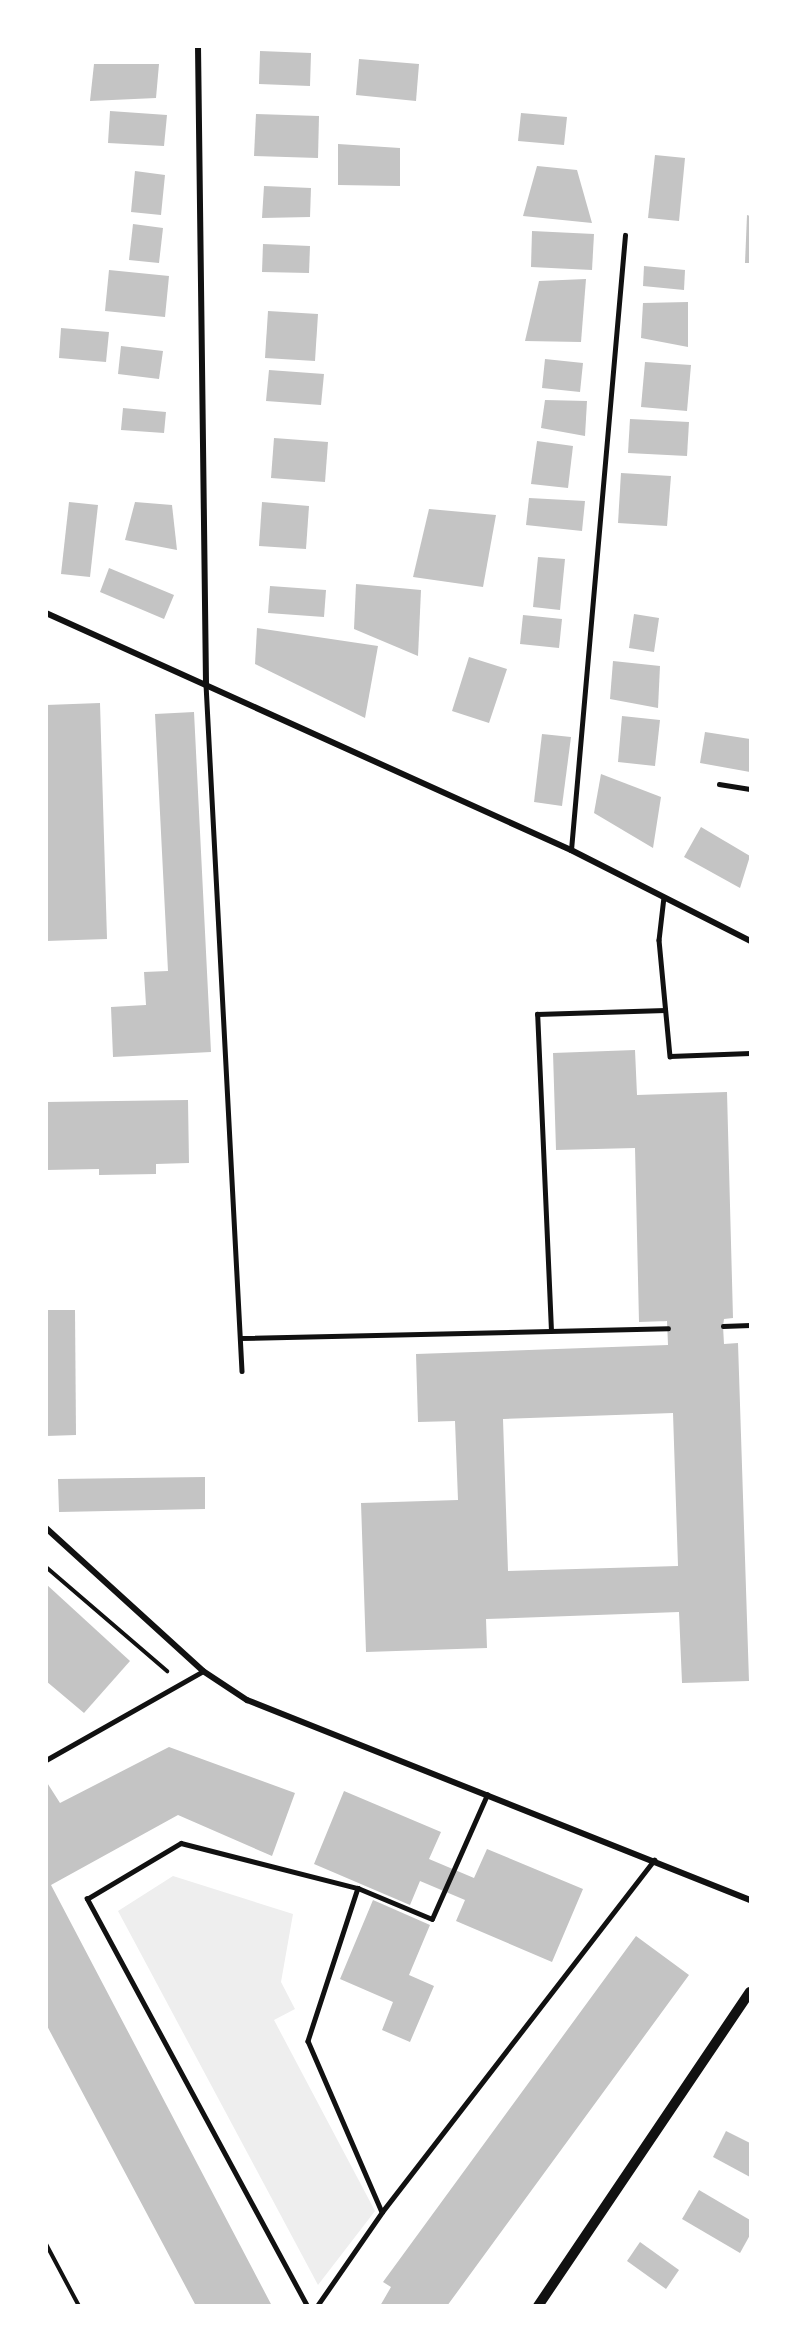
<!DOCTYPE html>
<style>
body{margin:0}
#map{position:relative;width:797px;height:2352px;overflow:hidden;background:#fff;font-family:"Roboto Condensed",sans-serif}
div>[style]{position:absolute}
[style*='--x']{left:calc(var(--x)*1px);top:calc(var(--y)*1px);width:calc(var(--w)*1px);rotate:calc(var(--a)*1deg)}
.green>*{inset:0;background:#eee}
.building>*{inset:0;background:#c4c4c4}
.path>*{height:4px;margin:-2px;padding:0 2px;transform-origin:2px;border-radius:2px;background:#111}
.service>*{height:4.5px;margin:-2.25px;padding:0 2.25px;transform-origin:2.25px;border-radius:2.25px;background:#111}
.minor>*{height:6px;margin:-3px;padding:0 3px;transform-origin:3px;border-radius:3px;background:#111}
.tertiary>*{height:10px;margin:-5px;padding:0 5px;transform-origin:5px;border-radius:5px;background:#111}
span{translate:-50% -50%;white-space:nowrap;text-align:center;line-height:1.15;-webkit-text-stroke:6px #fff;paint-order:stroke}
.frame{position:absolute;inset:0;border:48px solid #fff;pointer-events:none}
</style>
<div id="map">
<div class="green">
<div style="clip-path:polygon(173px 1876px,293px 1914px,281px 1982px,295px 2009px,274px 2020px,375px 2211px,318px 2285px,118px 1911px)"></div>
</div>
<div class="building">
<div style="clip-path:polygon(260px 51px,311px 53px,310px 86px,259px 84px)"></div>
<div style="clip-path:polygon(359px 59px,419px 64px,416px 101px,356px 95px)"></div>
<div style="clip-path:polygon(94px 64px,159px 64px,156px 98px,90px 101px)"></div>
<div style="clip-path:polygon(110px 111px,167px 115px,164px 146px,108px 143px)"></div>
<div style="clip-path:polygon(521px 113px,567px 117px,564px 145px,518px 141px)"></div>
<div style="clip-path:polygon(256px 114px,319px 116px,318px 158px,254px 156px)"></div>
<div style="clip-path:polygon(338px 144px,400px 148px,400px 186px,338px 185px)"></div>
<div style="clip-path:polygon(655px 155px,685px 158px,679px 221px,648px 218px)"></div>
<div style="clip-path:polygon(537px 166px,577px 170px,592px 223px,523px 216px)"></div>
<div style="clip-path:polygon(135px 171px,165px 175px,161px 215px,131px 212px)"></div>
<div style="clip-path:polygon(264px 186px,311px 188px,310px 217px,262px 218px)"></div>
<div style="clip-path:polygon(747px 215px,750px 216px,750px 263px,745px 263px)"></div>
<div style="clip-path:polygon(133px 224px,163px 228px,159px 263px,129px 260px)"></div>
<div style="clip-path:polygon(532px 231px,594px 234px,592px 270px,531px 267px)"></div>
<div style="clip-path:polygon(263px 244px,310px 246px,309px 273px,262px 272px)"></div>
<div style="clip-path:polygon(644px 266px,685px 270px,684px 290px,643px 286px)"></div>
<div style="clip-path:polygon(109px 270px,169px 276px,165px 317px,105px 311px)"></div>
<div style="clip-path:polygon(586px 279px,581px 342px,525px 341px,539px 281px)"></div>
<div style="clip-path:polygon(688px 302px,688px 347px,641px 338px,643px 303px)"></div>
<div style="clip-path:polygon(268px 311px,318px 314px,315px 361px,265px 358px)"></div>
<div style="clip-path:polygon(61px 328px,109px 332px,106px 362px,59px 358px)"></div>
<div style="clip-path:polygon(121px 346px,163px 351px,159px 379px,118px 374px)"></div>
<div style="clip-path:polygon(545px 359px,583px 363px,580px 392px,542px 388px)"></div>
<div style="clip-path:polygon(645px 362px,691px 365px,687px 411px,641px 407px)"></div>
<div style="clip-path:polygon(269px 370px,324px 374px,321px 405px,266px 401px)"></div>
<div style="clip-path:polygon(545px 400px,587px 401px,585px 436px,541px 428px)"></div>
<div style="clip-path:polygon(123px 408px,166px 412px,164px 433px,121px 430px)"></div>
<div style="clip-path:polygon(630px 419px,689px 422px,687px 456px,628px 453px)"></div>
<div style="clip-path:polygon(274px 438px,328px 442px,325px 482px,271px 478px)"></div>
<div style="clip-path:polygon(537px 441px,573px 446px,568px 488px,531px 484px)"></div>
<div style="clip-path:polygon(621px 473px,671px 476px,667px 526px,618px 523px)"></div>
<div style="clip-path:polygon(529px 498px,585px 501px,582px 531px,526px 525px)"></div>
<div style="clip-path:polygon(69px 502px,98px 505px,90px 577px,61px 574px)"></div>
<div style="clip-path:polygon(135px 502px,172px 505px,177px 550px,125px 540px)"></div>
<div style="clip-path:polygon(262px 502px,309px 506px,306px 549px,259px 546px)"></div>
<div style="clip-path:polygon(429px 509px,496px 515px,483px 587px,413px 577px)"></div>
<div style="clip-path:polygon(538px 557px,565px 559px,560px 610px,533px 607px)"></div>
<div style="clip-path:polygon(109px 568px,174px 595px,164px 619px,100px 592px)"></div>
<div style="clip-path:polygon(356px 584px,421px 590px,418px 656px,354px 629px)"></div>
<div style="clip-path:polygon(270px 586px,326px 590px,324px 617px,268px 613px)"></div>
<div style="clip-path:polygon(634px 614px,659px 618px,654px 652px,629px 648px)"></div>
<div style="clip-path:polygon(523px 615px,562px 619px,559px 648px,520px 644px)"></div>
<div style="clip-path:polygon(257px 628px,378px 646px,365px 718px,255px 664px)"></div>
<div style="clip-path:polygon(469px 657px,507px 669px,489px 723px,452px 711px)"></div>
<div style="clip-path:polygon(613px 661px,660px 666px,658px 708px,610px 699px)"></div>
<div style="clip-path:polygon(100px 703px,107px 939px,46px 941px,46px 705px)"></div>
<div style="clip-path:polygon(194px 712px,211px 1052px,113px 1057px,111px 1007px,146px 1005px,144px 972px,168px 971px,155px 714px)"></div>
<div style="clip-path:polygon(622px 716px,660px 720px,655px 766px,618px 762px)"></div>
<div style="clip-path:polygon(705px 732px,750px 739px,750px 772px,700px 763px)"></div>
<div style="clip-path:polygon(542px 734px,571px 737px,562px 806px,534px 802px)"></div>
<div style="clip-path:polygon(601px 774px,661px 797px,653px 848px,594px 813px)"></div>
<div style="clip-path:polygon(701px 827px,750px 856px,740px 888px,684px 857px)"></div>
<div style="clip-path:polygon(evenodd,635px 1050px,637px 1095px,727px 1092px,733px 1318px,724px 1319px,723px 1326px,724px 1344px,738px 1343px,749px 1681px,682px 1683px,679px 1612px,486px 1619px,487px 1648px,366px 1652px,361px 1503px,458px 1500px,455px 1421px,418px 1422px,416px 1354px,668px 1345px,667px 1321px,639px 1322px,635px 1148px,556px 1150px,553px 1053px,635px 1050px,673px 1413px,678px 1566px,508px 1571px,503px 1419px,673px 1413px)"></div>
<div style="clip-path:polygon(188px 1100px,189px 1163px,156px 1164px,156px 1174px,99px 1175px,99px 1169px,46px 1170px,46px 1102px)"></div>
<div style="clip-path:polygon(46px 1310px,75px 1310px,76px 1435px,46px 1436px)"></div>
<div style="clip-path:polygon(205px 1477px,205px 1509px,59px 1512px,58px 1479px)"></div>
<div style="clip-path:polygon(46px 1584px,130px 1661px,84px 1713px,46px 1681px)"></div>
<div style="clip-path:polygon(169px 1747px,295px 1793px,272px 1856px,178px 1815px,51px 1885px,272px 2306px,196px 2306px,46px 2024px,46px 1781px,60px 1803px)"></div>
<div style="clip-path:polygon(344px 1791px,441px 1832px,429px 1859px,474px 1878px,487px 1849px,583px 1889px,552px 1962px,456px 1921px,465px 1900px,420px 1881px,410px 1905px,314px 1864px)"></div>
<div style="clip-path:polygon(373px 1900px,430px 1925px,409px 1975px,434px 1986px,410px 2042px,382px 2030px,393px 2002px,340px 1979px)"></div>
<div style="clip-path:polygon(636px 1936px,689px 1975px,447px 2306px,380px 2306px,391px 2287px,383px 2282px)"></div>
<div style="clip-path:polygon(726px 2131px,750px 2143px,750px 2177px,713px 2157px)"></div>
<div style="clip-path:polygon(699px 2190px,750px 2220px,750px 2235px,740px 2253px,682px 2219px)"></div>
<div style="clip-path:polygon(640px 2242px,679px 2270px,666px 2289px,627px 2261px)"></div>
</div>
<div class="path">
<div style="--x:46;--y:1567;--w:160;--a:40.7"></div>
<div style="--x:46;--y:2244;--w:70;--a:62"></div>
</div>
<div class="service">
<div style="--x:206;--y:684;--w:688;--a:87"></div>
<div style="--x:719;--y:784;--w:31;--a:9"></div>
<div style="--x:571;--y:850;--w:617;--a:-84.98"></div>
<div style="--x:664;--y:897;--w:43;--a:96.6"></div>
<div style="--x:659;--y:940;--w:117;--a:84.6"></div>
<div style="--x:670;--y:1056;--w:80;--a:-2.1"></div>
<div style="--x:723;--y:1326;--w:27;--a:-2"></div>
<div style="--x:551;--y:1331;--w:317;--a:-92.5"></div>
<div style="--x:537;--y:1014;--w:128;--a:-1.8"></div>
<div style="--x:240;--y:1338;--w:428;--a:-1.3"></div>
<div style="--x:46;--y:1760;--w:180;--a:-29.5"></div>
<div style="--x:358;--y:1888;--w:80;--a:22.7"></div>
<div style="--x:432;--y:1919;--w:136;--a:-66.1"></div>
<div style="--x:307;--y:2306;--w:463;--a:-118.4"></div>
<div style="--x:87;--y:1899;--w:109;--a:-30.8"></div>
<div style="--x:181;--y:1843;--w:183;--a:14.3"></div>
<div style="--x:358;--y:1888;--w:161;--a:108.1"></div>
<div style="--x:308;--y:2041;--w:186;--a:66.6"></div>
<div style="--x:317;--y:2306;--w:114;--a:-55.3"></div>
<div style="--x:382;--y:2212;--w:445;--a:-52.3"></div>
</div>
<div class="minor">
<div style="--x:198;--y:46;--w:638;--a:89.28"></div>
<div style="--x:46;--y:613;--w:576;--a:24.3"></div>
<div style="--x:571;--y:850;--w:201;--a:26.9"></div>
<div style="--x:46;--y:1528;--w:212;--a:42.3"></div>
<div style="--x:203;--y:1671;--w:53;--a:33.4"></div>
<div style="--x:247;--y:1700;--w:541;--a:21.68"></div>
</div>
<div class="tertiary">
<div style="--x:538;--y:2306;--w:379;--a:-56"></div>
</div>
<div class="frame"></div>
</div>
